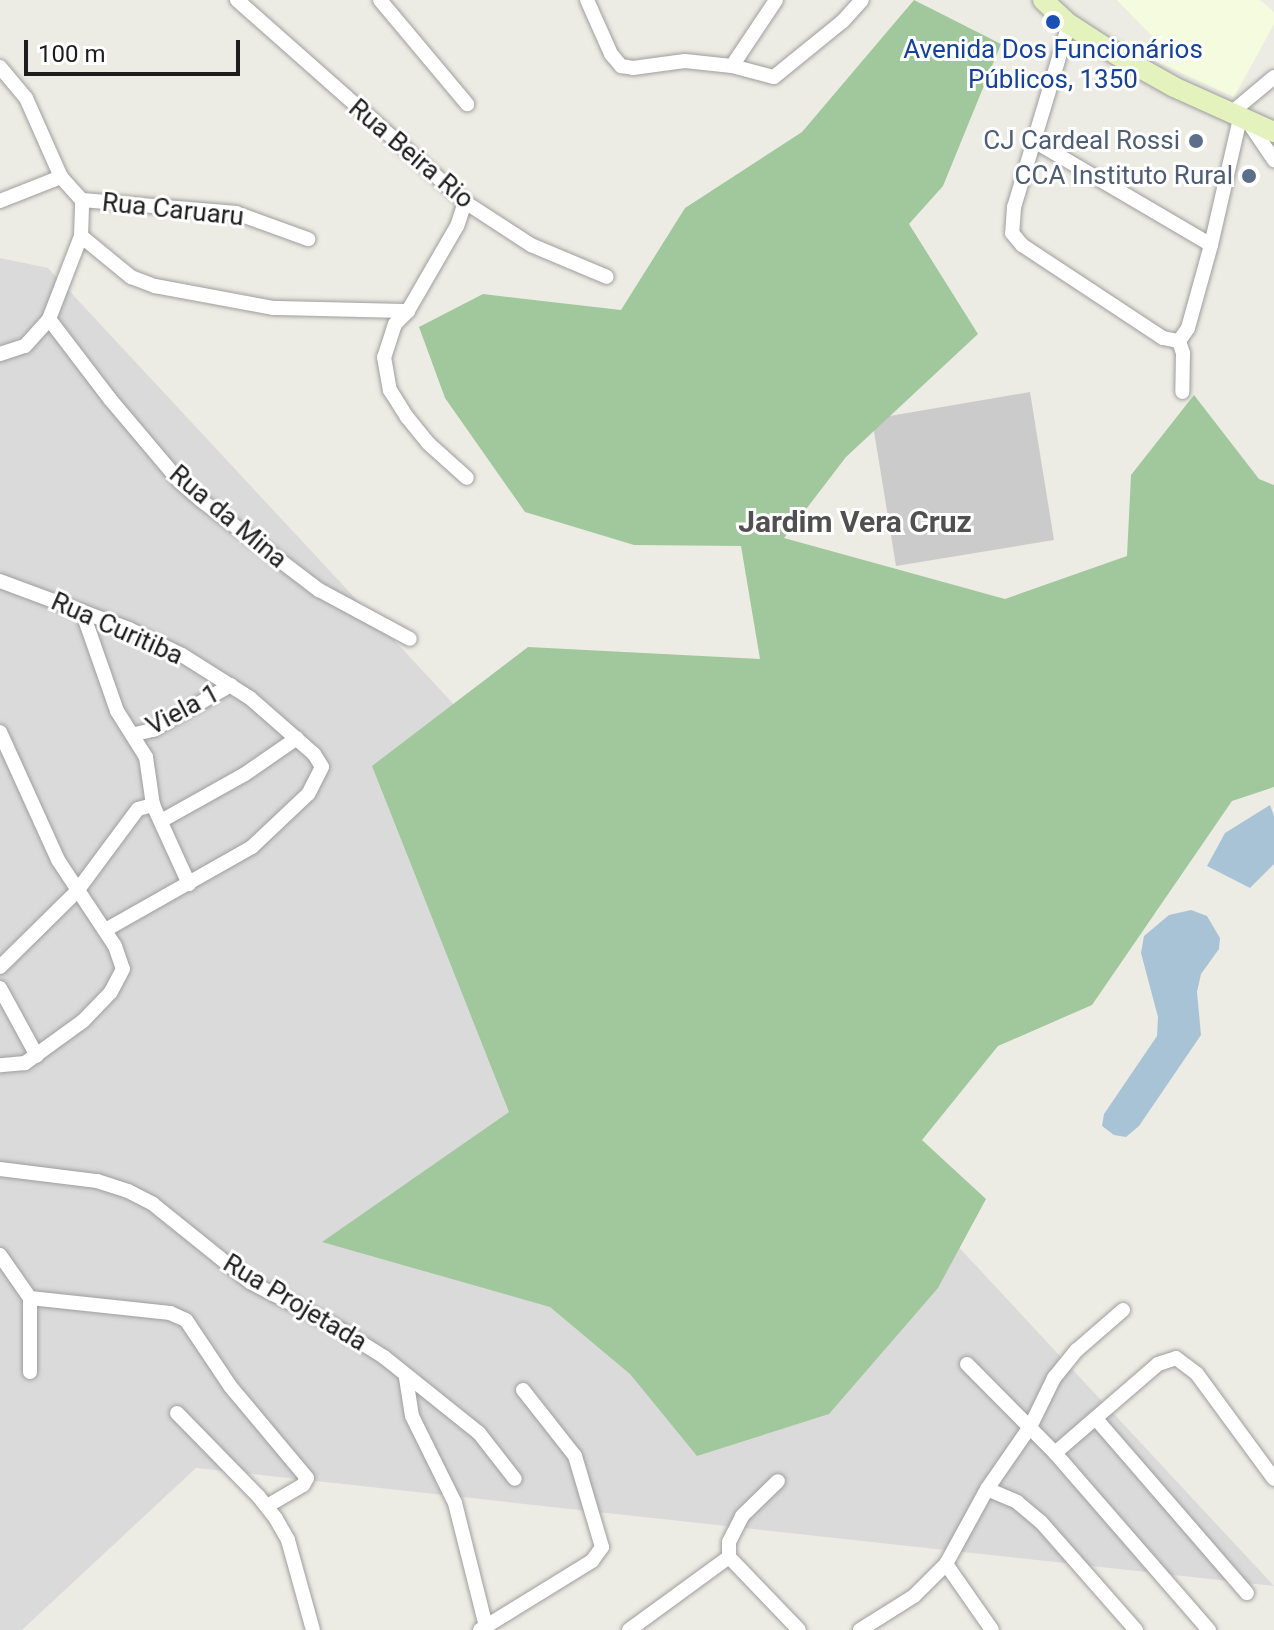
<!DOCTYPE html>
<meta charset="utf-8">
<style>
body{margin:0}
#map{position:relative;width:1274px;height:1630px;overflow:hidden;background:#edece4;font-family:Roboto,sans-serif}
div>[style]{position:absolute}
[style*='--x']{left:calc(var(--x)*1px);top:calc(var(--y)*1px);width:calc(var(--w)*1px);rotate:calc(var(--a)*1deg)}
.residential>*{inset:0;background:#dbdada}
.education>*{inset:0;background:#f5fbdf}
.religious>*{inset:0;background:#cbcbcb}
.forest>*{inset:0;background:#a1c89d}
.water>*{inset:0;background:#a9c3d6}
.roads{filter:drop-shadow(0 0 2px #9e9e9e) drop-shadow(0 0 2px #9e9e9e)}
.street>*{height:14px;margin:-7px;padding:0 7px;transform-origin:7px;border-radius:7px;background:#fff}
.secondary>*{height:20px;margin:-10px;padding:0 10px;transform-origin:10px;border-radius:10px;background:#e4f2bd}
.dots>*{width:22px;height:22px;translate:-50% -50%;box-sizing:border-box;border:4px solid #fff;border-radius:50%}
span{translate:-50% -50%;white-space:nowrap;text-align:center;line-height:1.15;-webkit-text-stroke:6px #fff;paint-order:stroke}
.transit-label{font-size:26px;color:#164399}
.service-label{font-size:26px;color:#4e5e75}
.right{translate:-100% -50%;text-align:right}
.street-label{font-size:26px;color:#1d1d1d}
.quarter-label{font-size:30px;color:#505050;font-weight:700}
.scale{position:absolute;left:24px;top:40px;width:216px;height:36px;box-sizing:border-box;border:4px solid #1d1d1d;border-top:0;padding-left:10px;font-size:24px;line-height:28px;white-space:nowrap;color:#1d1d1d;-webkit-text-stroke:6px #fff;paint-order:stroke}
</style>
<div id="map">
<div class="residential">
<div style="clip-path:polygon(0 258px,48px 268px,1274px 1586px,196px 1468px,22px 1630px,0 1630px)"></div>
</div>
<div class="education">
<div style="clip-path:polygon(1117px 0,1260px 0,1274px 12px,1274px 24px,1234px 97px,1155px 61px,1140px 49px,1153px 37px)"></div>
</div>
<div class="religious">
<div style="clip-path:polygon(1030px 392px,1054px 540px,896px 566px,872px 419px)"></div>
</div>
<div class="forest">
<div style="clip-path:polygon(914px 0,1001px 44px,943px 186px,909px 224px,978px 334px,846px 457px,784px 538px,1005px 599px,1127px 556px,1131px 475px,1194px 395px,1259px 479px,1274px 485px,1274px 787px,1232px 801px,1092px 1005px,998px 1046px,922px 1140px,986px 1199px,938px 1288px,829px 1414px,697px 1456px,630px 1374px,550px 1307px,322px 1242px,509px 1112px,372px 766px,528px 647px,760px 659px,741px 546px,634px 545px,525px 512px,445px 398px,419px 327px,483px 294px,621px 310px,685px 208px,802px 132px)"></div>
</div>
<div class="water">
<div style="clip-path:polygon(1270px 805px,1274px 816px,1274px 864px,1250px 888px,1207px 866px,1225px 833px)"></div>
<div style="clip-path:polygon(1191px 910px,1207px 916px,1220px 938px,1219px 949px,1201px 974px,1197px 992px,1201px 1035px,1139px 1126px,1126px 1137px,1114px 1135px,1102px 1126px,1104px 1114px,1157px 1036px,1158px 1017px,1141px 953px,1144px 936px,1169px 915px)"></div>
</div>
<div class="roads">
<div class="street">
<div style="--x:237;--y:0;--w:305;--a:41.5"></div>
<div style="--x:465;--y:202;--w:79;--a:33.1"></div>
<div style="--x:531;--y:245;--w:82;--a:22.8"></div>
<div style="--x:380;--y:0;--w:136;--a:50.1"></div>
<div style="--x:587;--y:0;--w:59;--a:66"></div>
<div style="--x:611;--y:54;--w:16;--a:50"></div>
<div style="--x:621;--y:66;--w:12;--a:9"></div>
<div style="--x:633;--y:68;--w:52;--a:-7.7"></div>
<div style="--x:685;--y:61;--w:47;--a:6.1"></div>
<div style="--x:732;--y:66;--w:43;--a:14.7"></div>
<div style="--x:774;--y:77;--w:89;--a:-39.1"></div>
<div style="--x:843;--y:21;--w:28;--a:-48"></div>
<div style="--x:1069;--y:24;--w:191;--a:106.7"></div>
<div style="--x:1014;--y:207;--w:26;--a:94"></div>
<div style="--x:1012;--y:233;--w:16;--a:50"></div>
<div style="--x:1022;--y:245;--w:169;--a:33.4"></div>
<div style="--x:1163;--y:338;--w:16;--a:11"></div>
<div style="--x:732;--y:66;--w:79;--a:-56.3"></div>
<div style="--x:0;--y:67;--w:40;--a:50"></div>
<div style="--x:26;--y:98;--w:86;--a:66.1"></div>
<div style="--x:61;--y:177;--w:31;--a:48"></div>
<div style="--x:1231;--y:113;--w:56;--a:-39.9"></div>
<div style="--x:1249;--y:123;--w:45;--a:56"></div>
<div style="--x:1034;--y:141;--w:205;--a:30.4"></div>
<div style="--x:82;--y:200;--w:155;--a:4.8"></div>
<div style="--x:236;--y:213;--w:77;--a:19.9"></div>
<div style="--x:0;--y:201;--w:66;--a:-21.5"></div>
<div style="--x:465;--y:202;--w:25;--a:108"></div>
<div style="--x:457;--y:226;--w:98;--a:120"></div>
<div style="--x:408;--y:311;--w:18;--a:135"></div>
<div style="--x:395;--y:324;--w:35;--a:108"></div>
<div style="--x:384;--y:357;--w:34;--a:80"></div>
<div style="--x:390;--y:390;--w:32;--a:58"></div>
<div style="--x:407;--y:417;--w:33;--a:51"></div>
<div style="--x:428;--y:443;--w:52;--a:41.9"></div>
<div style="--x:81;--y:236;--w:65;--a:39.4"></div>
<div style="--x:131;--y:277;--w:26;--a:21"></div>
<div style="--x:155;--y:286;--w:121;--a:10.5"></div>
<div style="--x:274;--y:308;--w:134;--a:1.3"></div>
<div style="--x:49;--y:319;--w:101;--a:52.7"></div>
<div style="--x:110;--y:399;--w:107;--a:49.9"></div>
<div style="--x:179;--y:481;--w:30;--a:41"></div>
<div style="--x:202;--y:501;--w:147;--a:37.3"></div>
<div style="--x:319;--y:590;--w:103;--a:28.3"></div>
<div style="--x:1179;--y:341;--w:16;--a:-55"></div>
<div style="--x:1188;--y:328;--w:86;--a:-74.5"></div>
<div style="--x:1211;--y:245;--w:130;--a:-77.1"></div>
<div style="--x:1179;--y:341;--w:13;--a:72"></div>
<div style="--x:1183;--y:353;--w:39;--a:91"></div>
<div style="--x:0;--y:354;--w:26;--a:-18"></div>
<div style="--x:25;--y:346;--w:36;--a:-48"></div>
<div style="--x:49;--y:319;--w:89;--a:-68.9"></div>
<div style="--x:81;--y:236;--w:36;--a:-88"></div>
<div style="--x:0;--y:581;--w:138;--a:20.4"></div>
<div style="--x:129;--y:629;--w:59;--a:26.1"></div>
<div style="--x:182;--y:655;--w:80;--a:32.3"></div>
<div style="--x:250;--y:698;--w:85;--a:41.2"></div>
<div style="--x:314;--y:754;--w:15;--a:58"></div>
<div style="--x:322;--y:767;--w:30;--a:117"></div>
<div style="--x:308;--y:794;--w:77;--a:136.6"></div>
<div style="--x:252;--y:847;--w:169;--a:150.5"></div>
<div style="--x:82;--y:611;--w:106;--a:70.7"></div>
<div style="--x:117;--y:711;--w:54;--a:57.8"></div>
<div style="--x:146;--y:757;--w:49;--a:81.7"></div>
<div style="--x:153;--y:805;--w:87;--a:65.5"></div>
<div style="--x:0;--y:732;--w:141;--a:65.6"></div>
<div style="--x:58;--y:860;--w:103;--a:56.5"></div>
<div style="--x:115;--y:946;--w:24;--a:71"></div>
<div style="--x:123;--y:969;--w:27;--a:118"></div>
<div style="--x:110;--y:993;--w:39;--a:134"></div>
<div style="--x:83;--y:1021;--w:72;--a:144.1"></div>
<div style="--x:25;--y:1063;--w:25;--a:175"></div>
<div style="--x:135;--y:734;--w:18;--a:-13"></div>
<div style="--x:153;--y:730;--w:90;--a:-30"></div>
<div style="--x:161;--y:821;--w:96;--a:-29.2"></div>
<div style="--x:245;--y:774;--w:63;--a:-34.7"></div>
<div style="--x:0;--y:967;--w:108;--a:-44.6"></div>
<div style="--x:77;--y:891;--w:102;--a:-53.4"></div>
<div style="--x:138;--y:809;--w:16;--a:-15"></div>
<div style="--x:0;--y:988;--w:77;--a:61.4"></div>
<div style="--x:0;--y:1169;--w:98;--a:7.1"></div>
<div style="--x:97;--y:1181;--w:33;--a:18"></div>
<div style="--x:128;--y:1191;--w:28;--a:27"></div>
<div style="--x:153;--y:1204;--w:124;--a:38.8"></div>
<div style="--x:250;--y:1282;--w:93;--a:27.4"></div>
<div style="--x:333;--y:1325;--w:60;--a:32.1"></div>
<div style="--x:384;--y:1357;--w:122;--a:38.7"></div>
<div style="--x:479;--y:1433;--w:58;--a:52"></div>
<div style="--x:0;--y:1255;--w:52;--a:55.1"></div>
<div style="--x:30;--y:1298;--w:141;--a:6.1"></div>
<div style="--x:170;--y:1313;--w:17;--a:24"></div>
<div style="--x:186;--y:1320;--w:79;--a:56.3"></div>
<div style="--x:230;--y:1386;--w:120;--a:50.1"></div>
<div style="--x:307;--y:1478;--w:8;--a:120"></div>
<div style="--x:303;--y:1485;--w:42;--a:149.7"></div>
<div style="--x:30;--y:1298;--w:74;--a:90"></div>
<div style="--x:967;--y:1364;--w:125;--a:45.3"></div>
<div style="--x:1055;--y:1453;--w:235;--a:49"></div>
<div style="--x:406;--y:1378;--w:38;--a:81"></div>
<div style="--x:412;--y:1416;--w:97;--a:63.7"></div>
<div style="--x:455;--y:1503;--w:127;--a:75.9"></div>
<div style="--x:177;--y:1413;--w:117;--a:45.7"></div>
<div style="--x:259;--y:1497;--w:28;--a:52"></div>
<div style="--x:276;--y:1519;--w:24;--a:60"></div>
<div style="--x:288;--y:1540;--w:93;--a:74.5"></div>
<div style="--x:1097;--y:1420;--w:229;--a:49.1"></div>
<div style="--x:1055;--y:1453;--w:136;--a:-40.8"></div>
<div style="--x:1158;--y:1364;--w:19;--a:-18"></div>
<div style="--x:1176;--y:1358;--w:26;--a:37"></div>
<div style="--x:1197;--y:1374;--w:130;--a:53.7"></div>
<div style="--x:987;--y:1489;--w:33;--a:23"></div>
<div style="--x:1017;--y:1502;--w:31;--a:40"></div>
<div style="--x:1041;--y:1522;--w:144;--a:48.7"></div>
<div style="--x:729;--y:1557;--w:101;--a:46.2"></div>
<div style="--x:946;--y:1564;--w:80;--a:55.1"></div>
<div style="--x:480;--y:1630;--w:132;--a:-31.6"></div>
<div style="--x:592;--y:1561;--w:17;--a:-54"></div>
<div style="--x:602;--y:1547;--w:95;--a:-106.5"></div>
<div style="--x:575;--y:1456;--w:84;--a:-128.2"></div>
<div style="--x:629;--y:1630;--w:124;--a:-36.1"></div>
<div style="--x:729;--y:1557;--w:15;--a:-90"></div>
<div style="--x:729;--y:1542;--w:29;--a:-63"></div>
<div style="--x:742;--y:1516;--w:50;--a:-44.2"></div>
<div style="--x:860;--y:1630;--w:64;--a:-32.2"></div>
<div style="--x:914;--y:1596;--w:45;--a:-45"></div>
<div style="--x:946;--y:1564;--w:85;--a:-61.3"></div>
<div style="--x:987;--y:1489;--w:75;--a:-55.3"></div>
<div style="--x:1030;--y:1427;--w:55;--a:-63.9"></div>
<div style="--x:1054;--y:1378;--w:36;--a:-51"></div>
<div style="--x:1077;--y:1350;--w:61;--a:-41"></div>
</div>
<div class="secondary">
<div style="--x:1043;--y:0;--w:35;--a:43"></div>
<div style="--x:1069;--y:24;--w:57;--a:32.9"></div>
<div style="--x:1117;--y:55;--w:65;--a:29.3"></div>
<div style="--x:1174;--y:87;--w:110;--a:24.2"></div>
</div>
</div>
<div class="dots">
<div style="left:1053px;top:22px;background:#1a4fb4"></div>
<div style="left:1196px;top:141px;background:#5c6f8a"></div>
<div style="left:1249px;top:176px;background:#5c6f8a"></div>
</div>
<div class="transit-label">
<span style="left:1053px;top:65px">Avenida Dos Funcionários<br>Públicos, 1350</span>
</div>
<div class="service-label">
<span class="right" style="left:1180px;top:141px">CJ Cardeal Rossi</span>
<span class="right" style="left:1233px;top:176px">CCA Instituto Rural</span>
</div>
<div class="street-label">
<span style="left:411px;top:154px;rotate:40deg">Rua Beira Rio</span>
<span style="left:173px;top:210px;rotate:6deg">Rua Caruaru</span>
<span style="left:228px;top:517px;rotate:40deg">Rua da Mina</span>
<span style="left:117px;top:629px;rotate:24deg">Rua Curitiba</span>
<span style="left:183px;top:710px;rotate:-28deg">Viela 1</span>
<span style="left:295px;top:1303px;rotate:31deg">Rua Projetada</span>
</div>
<div class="quarter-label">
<span style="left:855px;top:522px">Jardim Vera Cruz</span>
</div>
<div class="scale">100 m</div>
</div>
